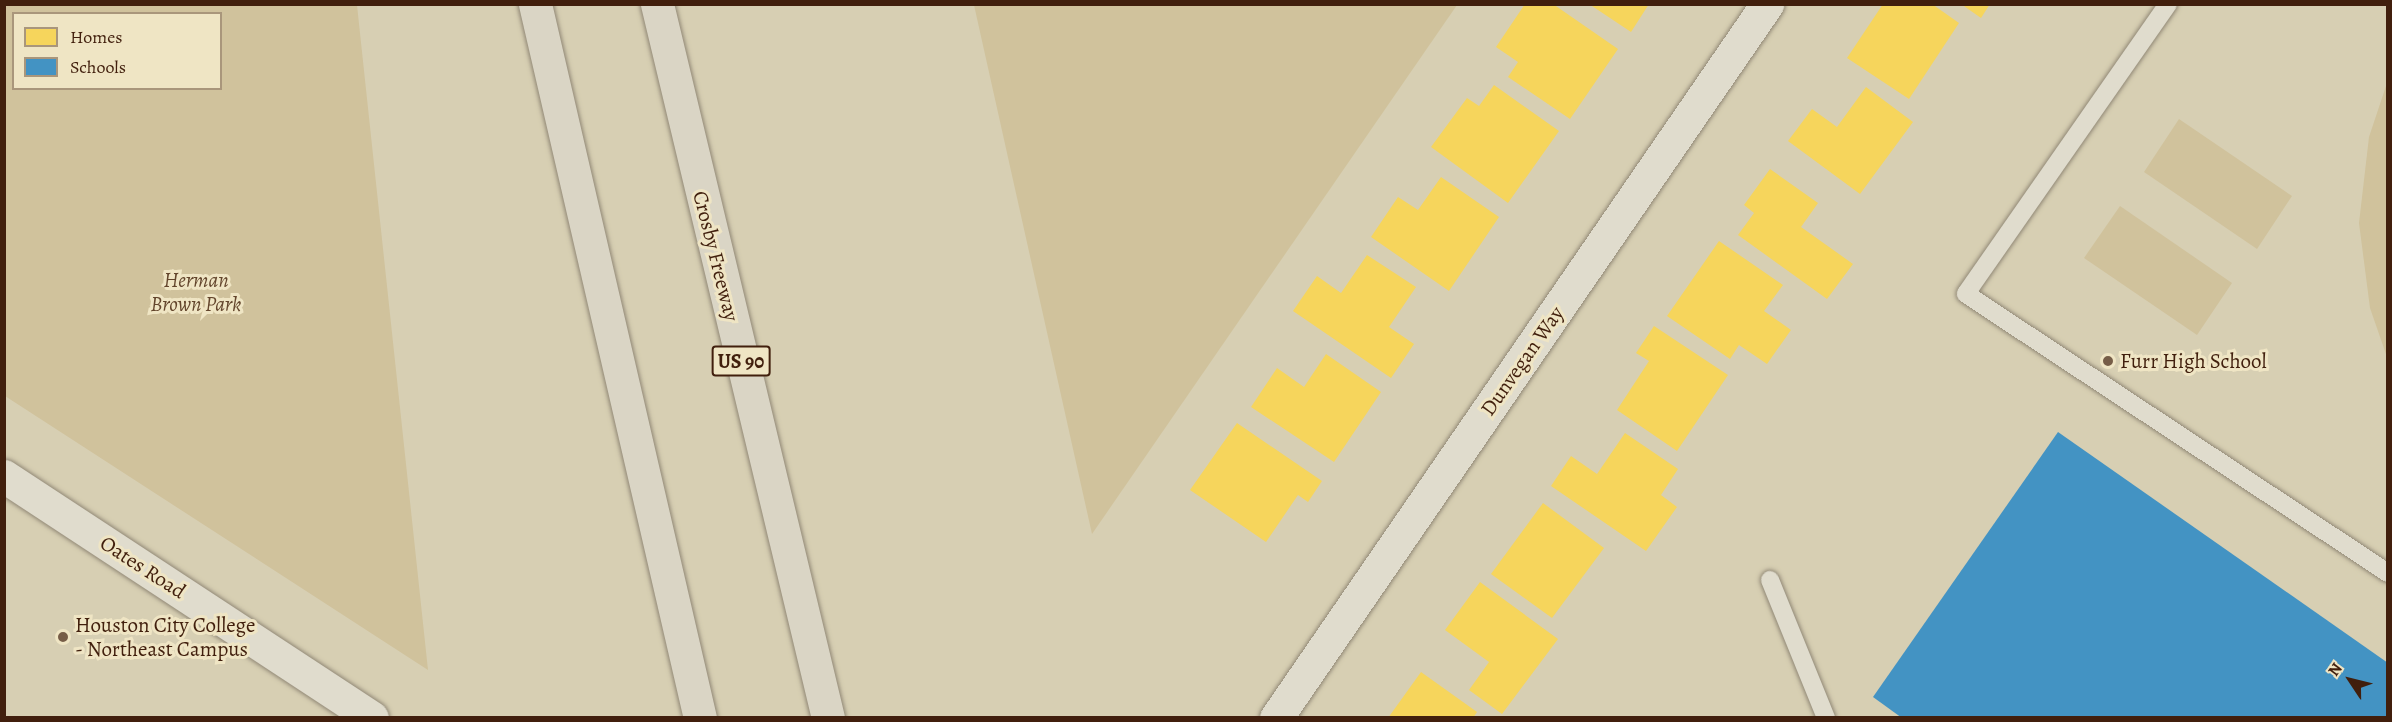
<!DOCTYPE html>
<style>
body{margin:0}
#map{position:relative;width:2392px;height:722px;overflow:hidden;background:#d7cfb3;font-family:Alegreya,serif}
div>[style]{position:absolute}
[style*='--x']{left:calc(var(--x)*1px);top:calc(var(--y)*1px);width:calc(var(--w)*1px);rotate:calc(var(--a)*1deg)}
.green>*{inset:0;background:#d0c29c}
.homes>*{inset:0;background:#f6d55c}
.schools>*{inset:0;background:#4393c3}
.roads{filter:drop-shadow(0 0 2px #918876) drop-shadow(0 0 2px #918876)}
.service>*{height:18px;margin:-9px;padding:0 9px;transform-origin:9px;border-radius:9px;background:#e0dccd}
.minor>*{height:33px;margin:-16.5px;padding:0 16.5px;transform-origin:16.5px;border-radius:16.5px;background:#e0dccd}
.tertiary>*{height:33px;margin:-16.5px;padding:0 16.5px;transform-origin:16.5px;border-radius:16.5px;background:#e0dccd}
.motorway>*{height:33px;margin:-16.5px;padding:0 16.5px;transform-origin:16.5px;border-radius:16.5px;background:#dad5c5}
.dots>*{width:16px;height:16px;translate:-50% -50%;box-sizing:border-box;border:3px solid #efe5c4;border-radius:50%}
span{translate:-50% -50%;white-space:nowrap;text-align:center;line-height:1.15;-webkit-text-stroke:6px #efe5c4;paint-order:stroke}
.shield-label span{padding:2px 4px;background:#efe5c4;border:2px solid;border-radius:4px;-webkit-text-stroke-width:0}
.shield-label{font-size:20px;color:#411f0d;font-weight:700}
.street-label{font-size:21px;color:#411f0d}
.park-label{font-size:21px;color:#63452c;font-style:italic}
.poi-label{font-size:21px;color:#411f0d}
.left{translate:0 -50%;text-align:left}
.frame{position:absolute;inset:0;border:6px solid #411f0d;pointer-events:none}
.legend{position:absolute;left:12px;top:12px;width:210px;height:78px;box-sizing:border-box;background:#efe5c4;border:2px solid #a9967b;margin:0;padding:8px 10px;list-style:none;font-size:18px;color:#411f0d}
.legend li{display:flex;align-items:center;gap:12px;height:30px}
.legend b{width:30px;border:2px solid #a9967b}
.north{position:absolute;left:2320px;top:650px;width:60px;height:60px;-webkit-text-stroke:4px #efe5c4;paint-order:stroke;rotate:305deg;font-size:16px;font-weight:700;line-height:24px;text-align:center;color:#411f0d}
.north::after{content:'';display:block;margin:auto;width:21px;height:27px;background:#411f0d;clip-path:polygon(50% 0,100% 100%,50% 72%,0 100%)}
</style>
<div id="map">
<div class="green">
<div style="clip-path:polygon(evenodd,4px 5px,357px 5px,428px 670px,5px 396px,4px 5px,14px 14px,220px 14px,220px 88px,14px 88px,14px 14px)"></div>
<div style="clip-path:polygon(974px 5px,1457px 5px,1092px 534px)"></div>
<div style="clip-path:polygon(2387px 83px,2388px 357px,2387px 357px,2370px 308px,2359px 223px,2369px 137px)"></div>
<div style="clip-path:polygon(2179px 119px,2292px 196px,2257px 249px,2144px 172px)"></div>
<div style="clip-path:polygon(2120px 206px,2232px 283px,2197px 335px,2084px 258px)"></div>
</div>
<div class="homes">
<div style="clip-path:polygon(1525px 4px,1553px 4px,1618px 49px,1570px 119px,1508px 77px,1518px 62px,1496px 47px)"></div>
<div style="clip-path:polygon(1589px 4px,1649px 4px,1631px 32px)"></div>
<div style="clip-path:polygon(1883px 4px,1932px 4px,1959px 23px,1909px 99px,1847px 58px)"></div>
<div style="clip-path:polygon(1961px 4px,1990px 4px,1981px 18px)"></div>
<div style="clip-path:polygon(1494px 85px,1559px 131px,1508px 203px,1431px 147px,1467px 98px,1479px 106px)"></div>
<div style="clip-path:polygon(1866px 87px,1913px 122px,1860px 194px,1788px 141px,1812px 109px,1837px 127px)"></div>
<div style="clip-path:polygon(1770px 169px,1818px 203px,1801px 227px,1853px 264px,1827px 299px,1738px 235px,1754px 213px,1744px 205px)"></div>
<div style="clip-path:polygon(1441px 177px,1499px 217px,1449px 291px,1371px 237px,1398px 197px,1418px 210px)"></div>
<div style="clip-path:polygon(1719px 241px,1783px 285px,1764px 311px,1791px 330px,1767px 364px,1739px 345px,1730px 359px,1667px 316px)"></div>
<div style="clip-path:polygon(1367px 255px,1416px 287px,1389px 327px,1414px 344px,1391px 378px,1293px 311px,1317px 276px,1341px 293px)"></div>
<div style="clip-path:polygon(1654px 326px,1728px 375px,1677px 451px,1617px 410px,1649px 361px,1636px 353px)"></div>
<div style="clip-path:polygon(1326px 354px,1381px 392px,1334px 462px,1251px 407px,1277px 368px,1304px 387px)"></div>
<div style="clip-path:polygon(1237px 423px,1322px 481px,1308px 502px,1298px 495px,1266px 542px,1190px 490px)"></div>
<div style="clip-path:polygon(1625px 433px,1678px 469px,1661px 495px,1677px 507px,1646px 551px,1551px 486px,1571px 456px,1597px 474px)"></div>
<div style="clip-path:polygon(1543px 503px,1604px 548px,1552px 618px,1491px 574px)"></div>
<div style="clip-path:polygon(1480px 582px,1558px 639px,1502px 714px,1469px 690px,1489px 662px,1445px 630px)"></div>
<div style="clip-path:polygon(1421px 672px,1477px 712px,1473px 718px,1388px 718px)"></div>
</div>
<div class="schools">
<div style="clip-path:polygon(2058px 432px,2388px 663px,2388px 718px,1902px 718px,1873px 697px)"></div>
</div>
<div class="roads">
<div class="service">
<div style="--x:2168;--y:4;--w:353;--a:124.9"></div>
<div style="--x:1966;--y:294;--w:506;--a:33.47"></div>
<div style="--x:1770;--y:580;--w:149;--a:67.9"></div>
</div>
<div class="minor">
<div style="--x:1276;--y:718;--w:867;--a:-55.48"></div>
</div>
<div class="tertiary">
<div style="--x:4;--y:476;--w:440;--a:33.3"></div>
</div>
<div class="motorway">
<div style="--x:535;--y:4;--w:733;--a:76.99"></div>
<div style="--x:657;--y:4;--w:734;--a:76.53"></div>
</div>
</div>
<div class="dots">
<div style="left:2108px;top:361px;background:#765d47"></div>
<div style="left:63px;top:637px;background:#765d47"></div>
</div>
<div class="shield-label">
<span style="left:741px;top:361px">US 90</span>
</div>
<div class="street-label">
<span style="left:716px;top:256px;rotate:76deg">Crosby Freeway</span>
<span style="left:1522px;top:361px;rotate:-55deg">Dunvegan Way</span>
<span style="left:143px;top:567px;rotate:33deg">Oates Road</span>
</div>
<div class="park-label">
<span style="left:196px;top:292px">Herman<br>Brown Park</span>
</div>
<div class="poi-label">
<span class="left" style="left:2120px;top:361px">Furr High School</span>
<span class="left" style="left:75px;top:637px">Houston City College<br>- Northeast Campus</span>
</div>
<div class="frame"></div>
<ul class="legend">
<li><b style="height:16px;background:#f6d55c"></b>Homes</li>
<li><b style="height:16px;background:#4393c3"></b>Schools</li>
</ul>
<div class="north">N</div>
</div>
